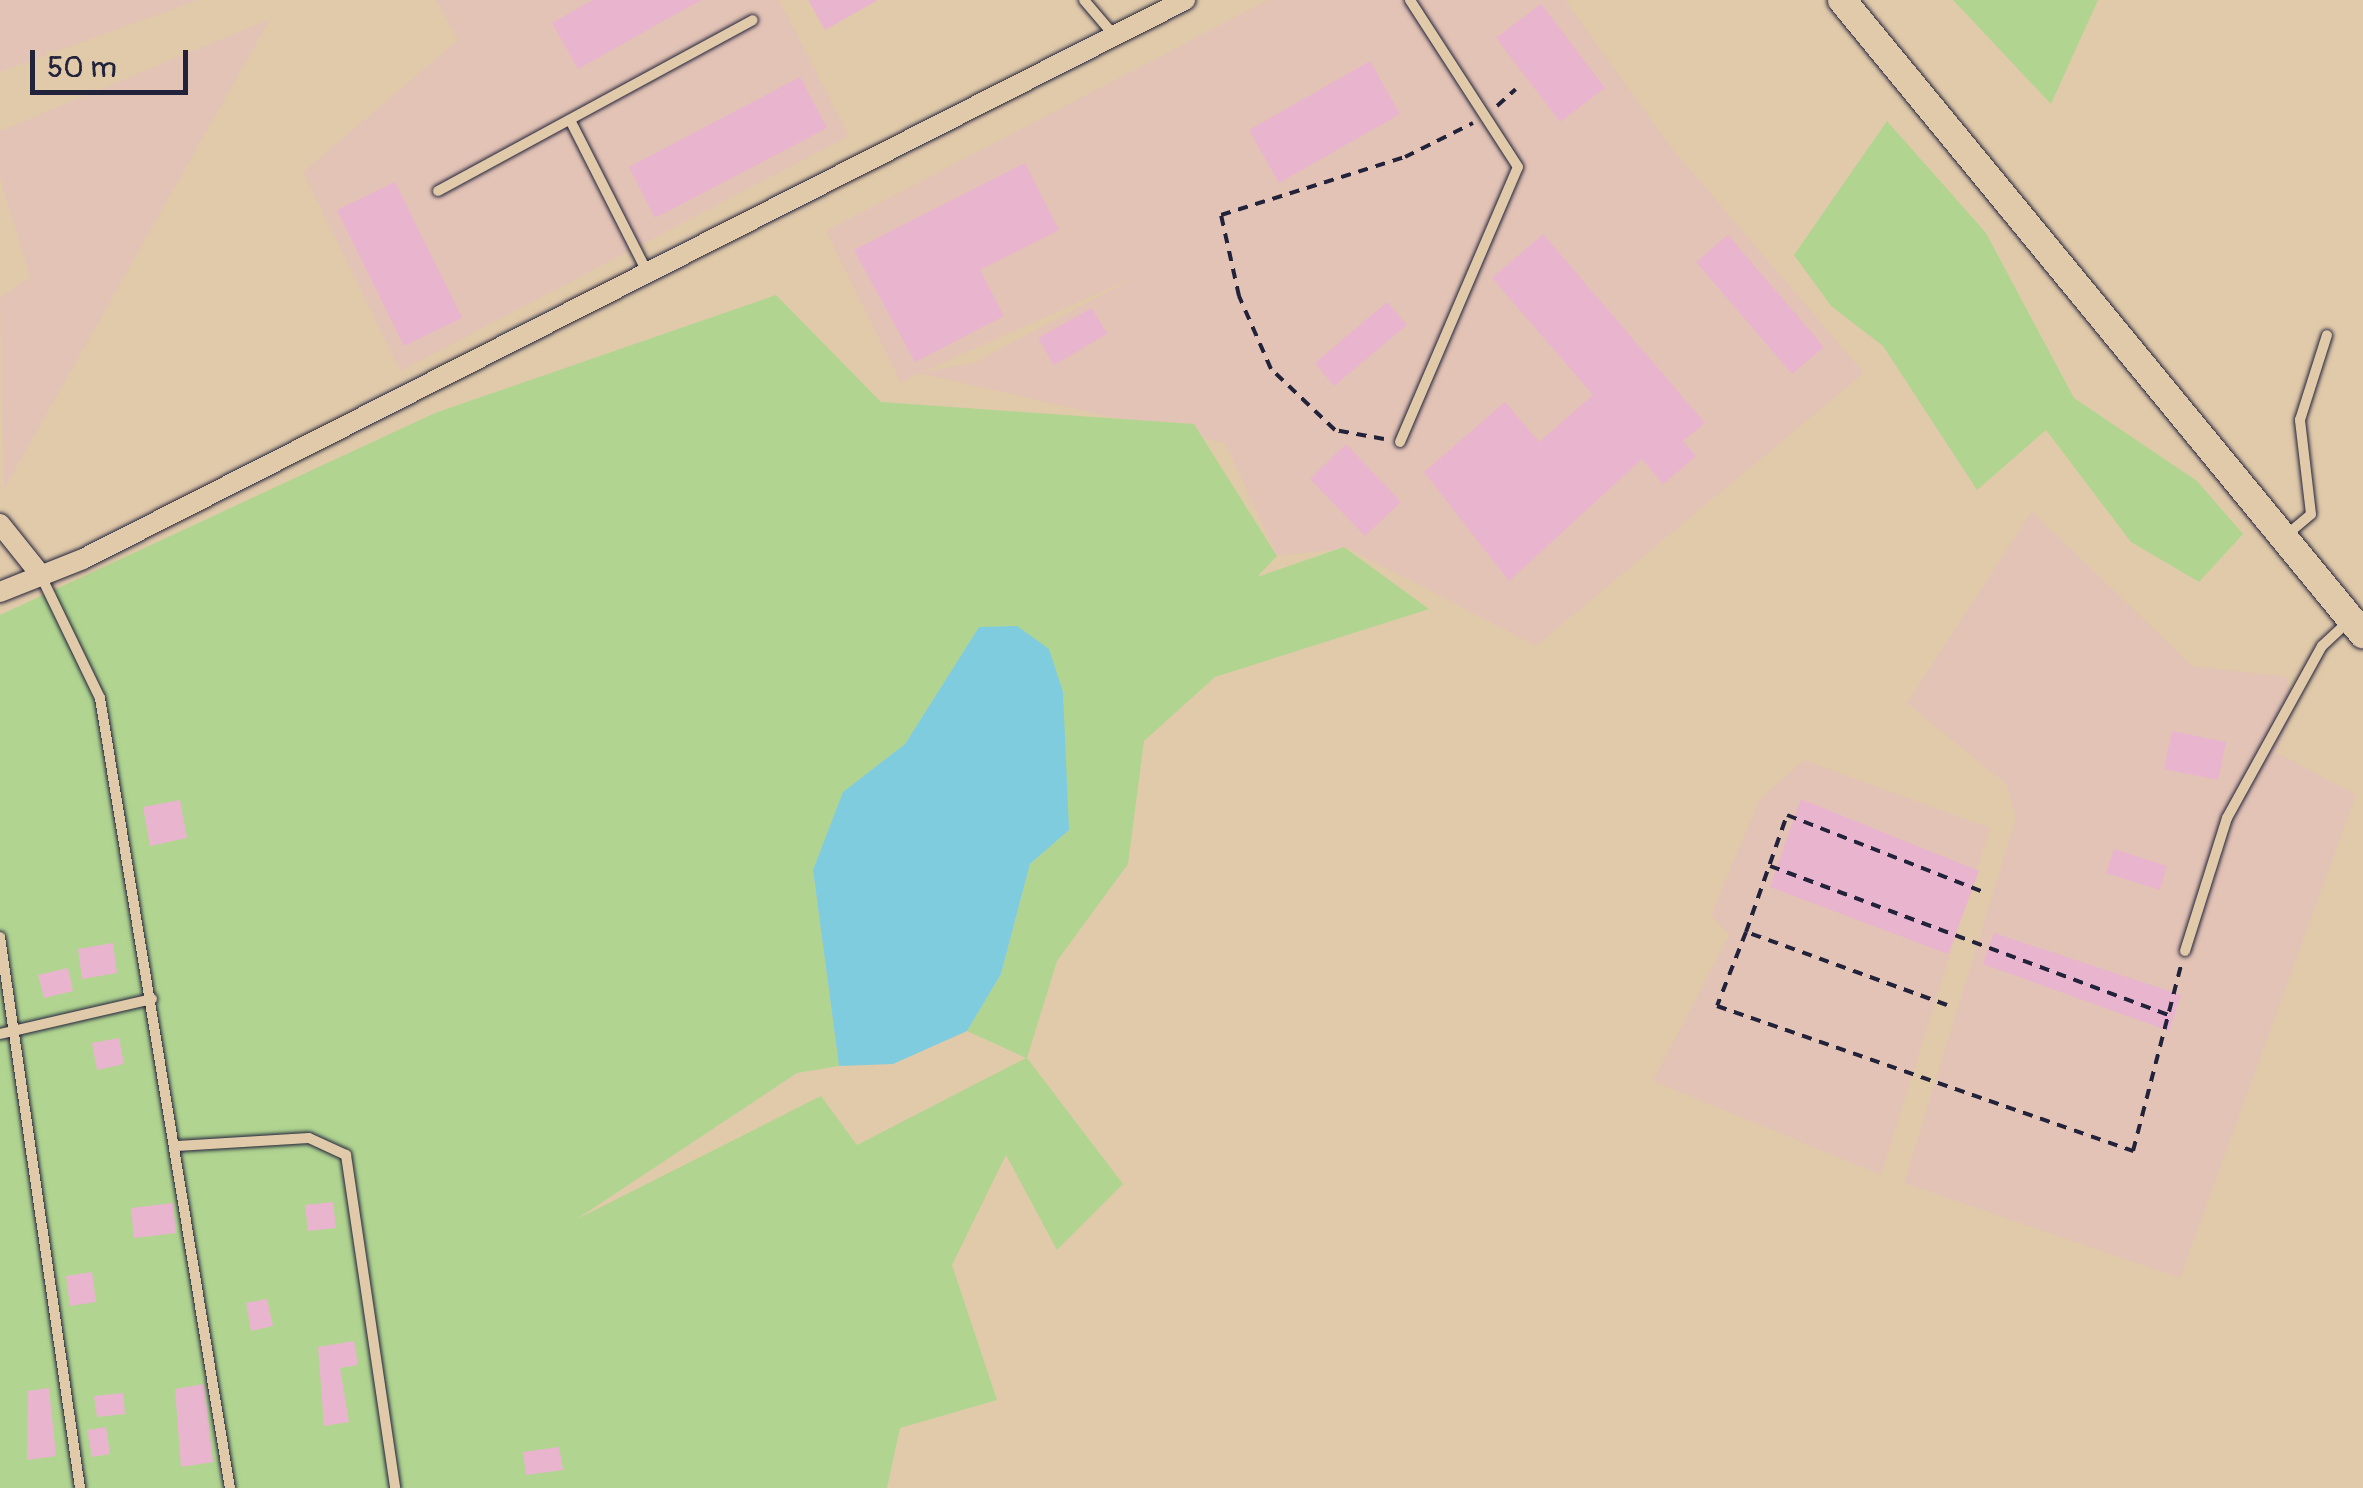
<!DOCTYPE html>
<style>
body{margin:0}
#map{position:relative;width:2363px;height:1488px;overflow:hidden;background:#e1caaa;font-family:Pangolin,sans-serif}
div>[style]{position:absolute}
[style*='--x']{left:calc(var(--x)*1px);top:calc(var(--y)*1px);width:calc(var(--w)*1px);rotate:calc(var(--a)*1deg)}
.built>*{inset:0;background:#e3c3b5}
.green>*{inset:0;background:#b1d591}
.water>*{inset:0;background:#7fccde}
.building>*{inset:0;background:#e9b4ce}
.path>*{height:4px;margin-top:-2px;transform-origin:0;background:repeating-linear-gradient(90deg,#22223b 0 10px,transparent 0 18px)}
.roads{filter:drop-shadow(0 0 2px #22223b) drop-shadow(0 0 2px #22223b)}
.service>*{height:10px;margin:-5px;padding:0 5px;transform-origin:5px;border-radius:5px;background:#e1caaa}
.minor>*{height:20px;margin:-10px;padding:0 10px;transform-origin:10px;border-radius:10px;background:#e1caaa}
.secondary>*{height:28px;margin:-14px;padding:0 14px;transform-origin:14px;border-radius:14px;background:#e1caaa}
span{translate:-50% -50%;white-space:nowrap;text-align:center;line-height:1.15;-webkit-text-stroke:10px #e1caaa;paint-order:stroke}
.scale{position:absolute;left:30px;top:50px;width:158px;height:45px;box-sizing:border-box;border:5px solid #22223b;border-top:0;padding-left:12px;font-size:30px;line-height:35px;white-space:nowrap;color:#22223b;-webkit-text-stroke:8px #e1caaa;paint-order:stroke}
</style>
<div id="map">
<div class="built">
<div style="clip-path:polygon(0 0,198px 0,0 72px)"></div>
<div style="clip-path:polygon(436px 0,779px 0,849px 136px,400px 371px,303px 172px,458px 40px)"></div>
<div style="clip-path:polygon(evenodd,1268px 0,1565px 0,1670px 146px,1864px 373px,1536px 646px,1348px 548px,1277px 556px,1225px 443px,919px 373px,901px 383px,826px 231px,1268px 0,1137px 276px,974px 363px,924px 372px,925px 371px,1137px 276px)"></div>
<div style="clip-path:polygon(270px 19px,4px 489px,0 298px,30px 277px,0 178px,0 131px)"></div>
<div style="clip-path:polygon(2032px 511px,2192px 666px,2288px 677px,2291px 718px,2276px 752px,2356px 795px,2180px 1278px,1904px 1183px,2016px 818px,2007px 785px,1907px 703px)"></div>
<div style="clip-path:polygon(1804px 760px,1990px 828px,1881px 1175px,1653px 1081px,1729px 935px,1711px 915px,1759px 800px)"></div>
</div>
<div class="green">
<div style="clip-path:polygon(1953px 0,2098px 0,2051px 104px)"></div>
<div style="clip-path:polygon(1887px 121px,1986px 233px,2074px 398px,2197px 481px,2243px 534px,2199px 582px,2131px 542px,2046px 430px,1977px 490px,1883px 346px,1831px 306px,1794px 255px)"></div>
<div style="clip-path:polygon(evenodd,776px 295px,881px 402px,1194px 424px,1277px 556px,1257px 577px,1344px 547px,1429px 609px,1215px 677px,1144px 741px,1128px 864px,1057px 961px,1027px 1058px,1123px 1184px,1057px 1250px,1006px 1155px,952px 1265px,997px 1400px,900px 1428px,887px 1488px,0 1488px,0 615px,435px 413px,776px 295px,979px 627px,1069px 830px,1030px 864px,1001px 974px,967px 1031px,1026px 1058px,857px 1145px,821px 1096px,577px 1219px,797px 1073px,839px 1066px,813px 870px,843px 793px,905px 744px,979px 627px)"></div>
</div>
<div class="water">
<div style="clip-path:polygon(1017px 626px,1049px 649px,1063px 692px,1069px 830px,1030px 864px,1001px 974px,967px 1031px,893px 1064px,839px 1066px,813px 870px,843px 792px,905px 744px,979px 627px)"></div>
</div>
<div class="building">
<div style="clip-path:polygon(593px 0,701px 0,578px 69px,552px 23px)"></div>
<div style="clip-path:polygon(808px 0,878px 0,825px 30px)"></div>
<div style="clip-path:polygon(1541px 4px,1605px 88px,1560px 122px,1496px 38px)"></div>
<div style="clip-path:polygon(1370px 61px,1400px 114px,1279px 183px,1249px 130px)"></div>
<div style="clip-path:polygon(800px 77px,827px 128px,655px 218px,629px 167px)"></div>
<div style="clip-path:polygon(1025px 163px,1059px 230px,980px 270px,1004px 316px,915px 362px,854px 250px)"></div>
<div style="clip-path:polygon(395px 182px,462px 318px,404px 346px,337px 210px)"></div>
<div style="clip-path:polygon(1543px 234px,1705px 423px,1683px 441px,1696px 456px,1663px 484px,1642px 459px,1509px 581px,1424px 472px,1505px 402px,1539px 442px,1593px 395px,1492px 278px)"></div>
<div style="clip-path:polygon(1728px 235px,1824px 347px,1792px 374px,1696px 262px)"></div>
<div style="clip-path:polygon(1387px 302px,1407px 325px,1334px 386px,1315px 363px)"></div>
<div style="clip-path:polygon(1092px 308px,1107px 334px,1054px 365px,1038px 338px)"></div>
<div style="clip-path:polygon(1346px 444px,1401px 502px,1365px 536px,1310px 479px)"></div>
<div style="clip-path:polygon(2172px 731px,2226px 742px,2218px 780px,2164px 769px)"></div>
<div style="clip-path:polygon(1801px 799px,1979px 871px,1948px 954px,1770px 887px)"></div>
<div style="clip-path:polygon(180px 800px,187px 838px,150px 846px,143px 807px)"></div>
<div style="clip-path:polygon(2114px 849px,2167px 866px,2160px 890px,2106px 873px)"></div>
<div style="clip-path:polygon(1994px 933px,2181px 995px,2169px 1031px,1983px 964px)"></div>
<div style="clip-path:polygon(113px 943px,117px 973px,82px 979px,78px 949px)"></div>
<div style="clip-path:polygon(68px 968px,73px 991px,44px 998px,38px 975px)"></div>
<div style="clip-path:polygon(119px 1038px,124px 1064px,97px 1070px,92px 1043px)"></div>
<div style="clip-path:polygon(333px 1202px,336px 1228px,308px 1231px,305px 1205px)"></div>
<div style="clip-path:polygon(173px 1203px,176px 1233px,134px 1238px,131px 1208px)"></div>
<div style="clip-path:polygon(92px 1272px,96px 1302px,70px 1306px,66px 1276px)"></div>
<div style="clip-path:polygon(267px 1299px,273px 1326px,251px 1331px,246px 1303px)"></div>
<div style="clip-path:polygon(354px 1341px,358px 1365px,340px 1368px,349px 1422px,324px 1426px,318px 1347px)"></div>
<div style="clip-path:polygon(204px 1384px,213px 1462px,181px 1467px,175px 1389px)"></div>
<div style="clip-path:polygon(49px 1388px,56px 1456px,27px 1460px,28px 1391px)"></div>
<div style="clip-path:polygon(123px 1393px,125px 1414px,97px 1417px,94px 1396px)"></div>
<div style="clip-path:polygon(106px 1427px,110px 1454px,92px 1457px,87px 1430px)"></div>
<div style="clip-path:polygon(559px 1447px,563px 1470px,526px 1475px,523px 1452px)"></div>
</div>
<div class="path">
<div style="--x:1497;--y:106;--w:25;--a:-42"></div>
<div style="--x:1384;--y:439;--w:50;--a:-169.6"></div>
<div style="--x:1335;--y:430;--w:88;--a:-136.4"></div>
<div style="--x:1271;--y:369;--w:80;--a:-113.7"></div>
<div style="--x:1239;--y:296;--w:83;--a:-102.5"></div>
<div style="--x:1221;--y:215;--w:193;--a:-17.5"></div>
<div style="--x:1405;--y:157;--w:76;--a:-26.6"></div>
<div style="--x:1770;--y:866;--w:425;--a:20.5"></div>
<div style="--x:1746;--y:932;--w:79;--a:111.4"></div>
<div style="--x:1717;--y:1006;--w:441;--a:19.2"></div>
<div style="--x:2133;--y:1151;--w:192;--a:-75.5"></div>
<div style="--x:1947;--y:1005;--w:214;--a:-160"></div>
<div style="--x:1746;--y:932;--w:124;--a:-70.7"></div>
<div style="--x:1787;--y:815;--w:214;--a:21.4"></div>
</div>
<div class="roads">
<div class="service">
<div style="--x:1084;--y:0;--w:43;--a:49.7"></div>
<div style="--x:570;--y:120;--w:173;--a:63.1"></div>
<div style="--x:438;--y:191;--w:358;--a:-28.5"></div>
<div style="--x:1400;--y:442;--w:299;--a:-66.8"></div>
<div style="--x:1518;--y:167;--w:199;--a:-122.9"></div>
<div style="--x:2284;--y:537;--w:35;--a:-40"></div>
<div style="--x:2311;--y:514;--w:95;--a:-96.7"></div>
<div style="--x:2300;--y:420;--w:89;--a:-72.4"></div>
<div style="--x:40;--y:574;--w:138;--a:64.2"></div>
<div style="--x:100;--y:698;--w:801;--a:80.66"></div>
<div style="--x:0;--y:937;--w:557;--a:81.74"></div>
<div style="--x:2185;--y:951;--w:139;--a:-72.5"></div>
<div style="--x:2227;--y:818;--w:196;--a:-61.1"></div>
<div style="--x:2322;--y:646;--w:38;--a:-43"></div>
<div style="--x:0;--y:1034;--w:156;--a:-13"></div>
<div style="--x:177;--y:1146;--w:132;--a:-3.5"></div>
<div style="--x:309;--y:1138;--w:41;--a:24.7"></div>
<div style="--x:346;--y:1155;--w:337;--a:81.6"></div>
</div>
<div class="minor">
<div style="--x:0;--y:524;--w:64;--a:51.3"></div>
<div style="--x:0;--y:592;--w:89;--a:-21.7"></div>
<div style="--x:83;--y:559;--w:1236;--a:-26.9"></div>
</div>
<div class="secondary">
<div style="--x:1842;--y:0;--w:821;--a:50.59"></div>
</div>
</div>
<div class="scale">50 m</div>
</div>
